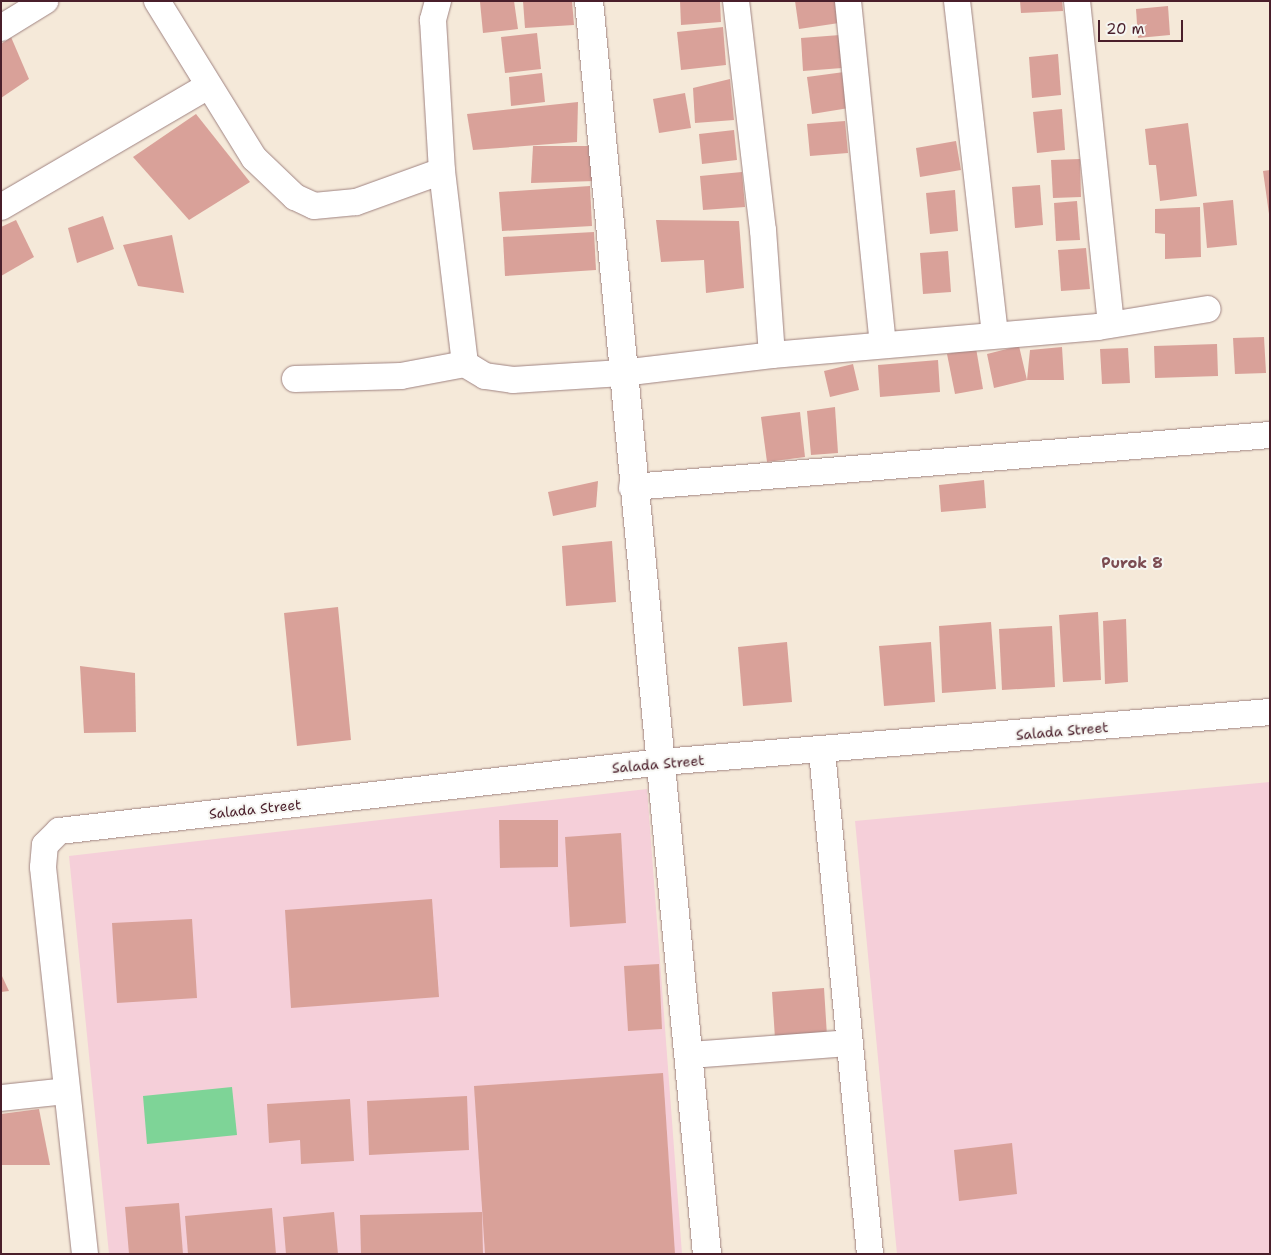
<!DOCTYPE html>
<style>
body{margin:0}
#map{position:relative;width:1271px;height:1255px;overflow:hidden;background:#f5e9d9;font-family:"Shantell Sans",sans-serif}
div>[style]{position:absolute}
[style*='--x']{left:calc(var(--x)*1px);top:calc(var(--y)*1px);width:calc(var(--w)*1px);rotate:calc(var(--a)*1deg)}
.built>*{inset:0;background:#f5cfd9}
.green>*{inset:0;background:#7ed497}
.building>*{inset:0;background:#d9a199}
.roads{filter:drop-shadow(0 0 1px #a08482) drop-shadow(0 0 1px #a08482)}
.street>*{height:26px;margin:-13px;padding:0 13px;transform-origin:13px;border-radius:13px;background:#fff}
.secondary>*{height:28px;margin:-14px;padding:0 14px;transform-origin:14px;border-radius:14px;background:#fff}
span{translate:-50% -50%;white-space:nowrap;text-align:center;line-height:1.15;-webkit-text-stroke:4px #f6f6f2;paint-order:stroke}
.street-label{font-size:14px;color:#4a1f2b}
.neighbourhood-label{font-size:15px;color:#7c4c52;font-weight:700}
.frame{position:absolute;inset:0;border:2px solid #4a1f2b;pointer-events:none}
.scale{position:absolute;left:1098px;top:20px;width:85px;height:22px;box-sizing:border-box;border:2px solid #4a1f2b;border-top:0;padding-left:6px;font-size:15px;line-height:18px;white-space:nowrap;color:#4a1f2b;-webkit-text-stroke:4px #f6f6f2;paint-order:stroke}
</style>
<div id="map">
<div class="built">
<div style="clip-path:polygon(1270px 782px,1270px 1254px,897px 1254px,855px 821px)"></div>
<div style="clip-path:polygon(647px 789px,682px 1254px,109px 1254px,69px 856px)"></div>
</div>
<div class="green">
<div style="clip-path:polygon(232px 1087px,237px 1135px,147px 1144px,143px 1096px)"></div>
</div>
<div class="building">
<div style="clip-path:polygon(514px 1px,518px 29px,483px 33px,480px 2px)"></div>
<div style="clip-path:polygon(523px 1px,572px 1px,574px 25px,525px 28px)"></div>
<div style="clip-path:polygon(680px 1px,720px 1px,721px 22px,681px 25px)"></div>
<div style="clip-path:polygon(795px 1px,836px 1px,839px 23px,799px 29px)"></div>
<div style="clip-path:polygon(1020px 1px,1062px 1px,1063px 11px,1021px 13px)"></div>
<div style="clip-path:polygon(1168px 6px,1170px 35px,1138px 38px,1136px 9px)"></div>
<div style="clip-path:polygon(723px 27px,726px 65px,681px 70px,677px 32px)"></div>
<div style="clip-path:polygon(537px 33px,541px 69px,505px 73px,501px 37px)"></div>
<div style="clip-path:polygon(840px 35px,842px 68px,803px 71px,801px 38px)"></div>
<div style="clip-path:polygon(11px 37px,29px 79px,1px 98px,1px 44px)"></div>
<div style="clip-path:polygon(1058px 54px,1061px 95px,1032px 98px,1029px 57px)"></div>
<div style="clip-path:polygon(844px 72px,849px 108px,812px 114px,807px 77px)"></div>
<div style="clip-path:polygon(542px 73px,545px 102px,511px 106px,509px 77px)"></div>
<div style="clip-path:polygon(730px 79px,734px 120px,695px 123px,693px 88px)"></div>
<div style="clip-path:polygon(685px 93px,691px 128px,659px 133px,653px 99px)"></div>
<div style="clip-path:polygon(578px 102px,577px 142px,473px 150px,467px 114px)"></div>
<div style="clip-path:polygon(1062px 109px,1065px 150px,1037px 153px,1033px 112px)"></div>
<div style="clip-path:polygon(196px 114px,250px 182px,189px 220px,133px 157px)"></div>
<div style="clip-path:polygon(845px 121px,848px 153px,810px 156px,807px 124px)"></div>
<div style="clip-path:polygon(1188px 123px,1197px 196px,1160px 201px,1156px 165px,1149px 165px,1145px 129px)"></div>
<div style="clip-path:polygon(734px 130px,737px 160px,702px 164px,699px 134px)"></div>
<div style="clip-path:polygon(956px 141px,961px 170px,920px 177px,916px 148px)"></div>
<div style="clip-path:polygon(533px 146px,593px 146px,595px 181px,531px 183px)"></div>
<div style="clip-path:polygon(1080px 159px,1081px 197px,1053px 198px,1051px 160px)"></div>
<div style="clip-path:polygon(1270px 170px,1270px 214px,1269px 214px,1263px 171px)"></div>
<div style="clip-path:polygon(742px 172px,745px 207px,703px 210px,700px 176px)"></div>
<div style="clip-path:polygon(1040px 185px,1043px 225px,1015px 228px,1012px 187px)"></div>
<div style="clip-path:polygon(590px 186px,592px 226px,502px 231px,499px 192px)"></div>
<div style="clip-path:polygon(955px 190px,958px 231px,930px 234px,926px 193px)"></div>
<div style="clip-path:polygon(1233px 200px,1237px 245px,1207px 248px,1203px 203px)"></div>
<div style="clip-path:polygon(1077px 201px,1080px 240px,1056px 241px,1054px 203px)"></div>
<div style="clip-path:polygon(1200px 207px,1201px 257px,1165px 259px,1165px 234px,1155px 233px,1155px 209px)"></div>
<div style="clip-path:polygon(103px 216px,114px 249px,77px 263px,68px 228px)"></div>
<div style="clip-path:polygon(16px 220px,34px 257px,1px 276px,1px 227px)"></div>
<div style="clip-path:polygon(656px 220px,739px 221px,744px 288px,706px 293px,704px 260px,661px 262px)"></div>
<div style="clip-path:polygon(594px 232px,596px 270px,505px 276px,503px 237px)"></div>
<div style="clip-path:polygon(172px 235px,184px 293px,138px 286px,123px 245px)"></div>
<div style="clip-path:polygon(1086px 248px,1090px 289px,1061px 291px,1058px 250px)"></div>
<div style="clip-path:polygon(948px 251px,951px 292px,923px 294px,920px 253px)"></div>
<div style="clip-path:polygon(1264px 337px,1266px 373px,1235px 374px,1233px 338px)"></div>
<div style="clip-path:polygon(1217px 344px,1218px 376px,1155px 378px,1154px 346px)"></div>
<div style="clip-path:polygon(1019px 346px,1027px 380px,1030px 350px,1062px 347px,1064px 380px,1027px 380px,994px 388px,987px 354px)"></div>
<div style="clip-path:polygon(976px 348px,983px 389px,955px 394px,947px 354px)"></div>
<div style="clip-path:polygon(1128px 348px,1130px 383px,1102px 384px,1100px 349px)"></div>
<div style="clip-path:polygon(938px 360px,940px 392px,880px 397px,878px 365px)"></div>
<div style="clip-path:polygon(853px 364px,859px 390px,830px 397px,824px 371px)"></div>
<div style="clip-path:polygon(835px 407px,838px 453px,811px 455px,807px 411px)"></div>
<div style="clip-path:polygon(800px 412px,805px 457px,767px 462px,761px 417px)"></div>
<div style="clip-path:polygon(984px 480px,986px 508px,941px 512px,939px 485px)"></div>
<div style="clip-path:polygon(598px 481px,596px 507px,553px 516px,548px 492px)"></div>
<div style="clip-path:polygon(612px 541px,616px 602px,566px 606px,562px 546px)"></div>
<div style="clip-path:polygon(338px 607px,351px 740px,297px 746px,284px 613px)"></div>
<div style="clip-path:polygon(1098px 612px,1101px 680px,1063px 682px,1059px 615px)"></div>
<div style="clip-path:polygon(1126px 619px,1128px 682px,1105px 684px,1103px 621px)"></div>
<div style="clip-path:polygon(991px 622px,996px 689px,942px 693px,939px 626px)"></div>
<div style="clip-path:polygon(1052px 626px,1055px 687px,1002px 690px,999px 629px)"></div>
<div style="clip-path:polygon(787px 642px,792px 702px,743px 706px,738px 647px)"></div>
<div style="clip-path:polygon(931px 642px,935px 702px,884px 706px,879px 646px)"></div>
<div style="clip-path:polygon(80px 666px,135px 673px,136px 732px,84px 733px)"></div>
<div style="clip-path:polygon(499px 820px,558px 820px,558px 867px,500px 868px)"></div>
<div style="clip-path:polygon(621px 833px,626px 923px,570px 927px,565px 837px)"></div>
<div style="clip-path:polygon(432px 899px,439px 997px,291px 1008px,285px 910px)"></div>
<div style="clip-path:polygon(192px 919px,197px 998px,117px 1003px,112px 923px)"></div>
<div style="clip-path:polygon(659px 964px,662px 1029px,628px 1031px,624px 966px)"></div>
<div style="clip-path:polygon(1px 974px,9px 991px,1px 992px)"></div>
<div style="clip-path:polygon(824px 988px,827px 1036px,775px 1039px,772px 992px)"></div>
<div style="clip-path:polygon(663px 1073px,675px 1254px,485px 1254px,474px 1086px)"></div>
<div style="clip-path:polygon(467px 1096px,469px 1150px,369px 1155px,367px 1101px)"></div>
<div style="clip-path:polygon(350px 1099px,354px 1161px,301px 1164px,300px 1140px,269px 1143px,267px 1104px)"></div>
<div style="clip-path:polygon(39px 1109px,50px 1165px,1px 1165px,1px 1114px)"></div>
<div style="clip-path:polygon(1012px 1143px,1017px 1194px,959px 1201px,954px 1150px)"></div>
<div style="clip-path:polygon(179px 1203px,183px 1254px,129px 1254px,125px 1207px)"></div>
<div style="clip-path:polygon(272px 1208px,276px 1254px,188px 1254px,185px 1216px)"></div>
<div style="clip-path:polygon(334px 1212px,338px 1254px,286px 1254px,283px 1217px)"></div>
<div style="clip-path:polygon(482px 1212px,483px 1254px,361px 1254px,360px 1215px)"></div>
</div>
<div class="roads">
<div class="street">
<div style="--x:157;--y:1;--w:185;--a:58.3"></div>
<div style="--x:254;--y:158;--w:57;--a:43.6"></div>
<div style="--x:295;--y:197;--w:21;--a:25"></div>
<div style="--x:314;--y:206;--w:42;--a:-5.4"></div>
<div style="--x:356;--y:202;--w:91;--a:-19.8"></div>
<div style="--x:442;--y:171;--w:194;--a:83.2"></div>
<div style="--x:438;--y:1;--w:20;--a:105"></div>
<div style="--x:433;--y:20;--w:151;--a:86.6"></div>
<div style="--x:736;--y:1;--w:231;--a:83.3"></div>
<div style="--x:763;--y:230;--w:125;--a:85.9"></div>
<div style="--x:772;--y:355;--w:327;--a:-4.9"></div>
<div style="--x:1098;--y:327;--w:111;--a:-9.3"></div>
<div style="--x:848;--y:1;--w:345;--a:84.2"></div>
<div style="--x:957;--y:1;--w:336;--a:83.5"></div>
<div style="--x:1077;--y:1;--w:325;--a:84"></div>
<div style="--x:1;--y:28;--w:52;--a:-31.5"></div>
<div style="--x:1;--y:207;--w:240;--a:-30.3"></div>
<div style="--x:295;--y:379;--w:106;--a:-1.6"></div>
<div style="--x:401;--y:376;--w:65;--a:-10.6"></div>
<div style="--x:465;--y:364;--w:23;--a:31"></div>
<div style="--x:485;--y:376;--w:28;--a:8"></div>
<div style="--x:513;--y:380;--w:109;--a:-3.7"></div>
<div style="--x:622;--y:373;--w:151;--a:-6.8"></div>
<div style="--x:632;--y:487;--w:640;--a:-4.66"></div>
<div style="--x:822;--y:752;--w:504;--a:84.54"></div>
<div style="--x:690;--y:1055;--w:159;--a:-4.3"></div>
<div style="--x:1;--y:1098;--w:66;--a:-6.1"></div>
<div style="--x:85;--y:1254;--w:389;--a:-96.2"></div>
<div style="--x:43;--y:867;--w:22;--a:-85"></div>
<div style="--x:45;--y:845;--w:20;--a:-45"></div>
<div style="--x:59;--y:831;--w:607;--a:-6.53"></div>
<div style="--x:662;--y:762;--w:610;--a:-4.7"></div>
</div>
<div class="secondary">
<div style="--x:589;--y:1;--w:1259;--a:84.62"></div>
</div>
</div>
<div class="street-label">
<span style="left:1062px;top:731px;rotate:-5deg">Salada Street</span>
<span style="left:658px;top:764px;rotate:-5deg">Salada Street</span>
<span style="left:255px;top:809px;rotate:-6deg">Salada Street</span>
</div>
<div class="neighbourhood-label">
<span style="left:1132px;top:564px">Purok 8</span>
</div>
<div class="frame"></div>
<div class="scale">20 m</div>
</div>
